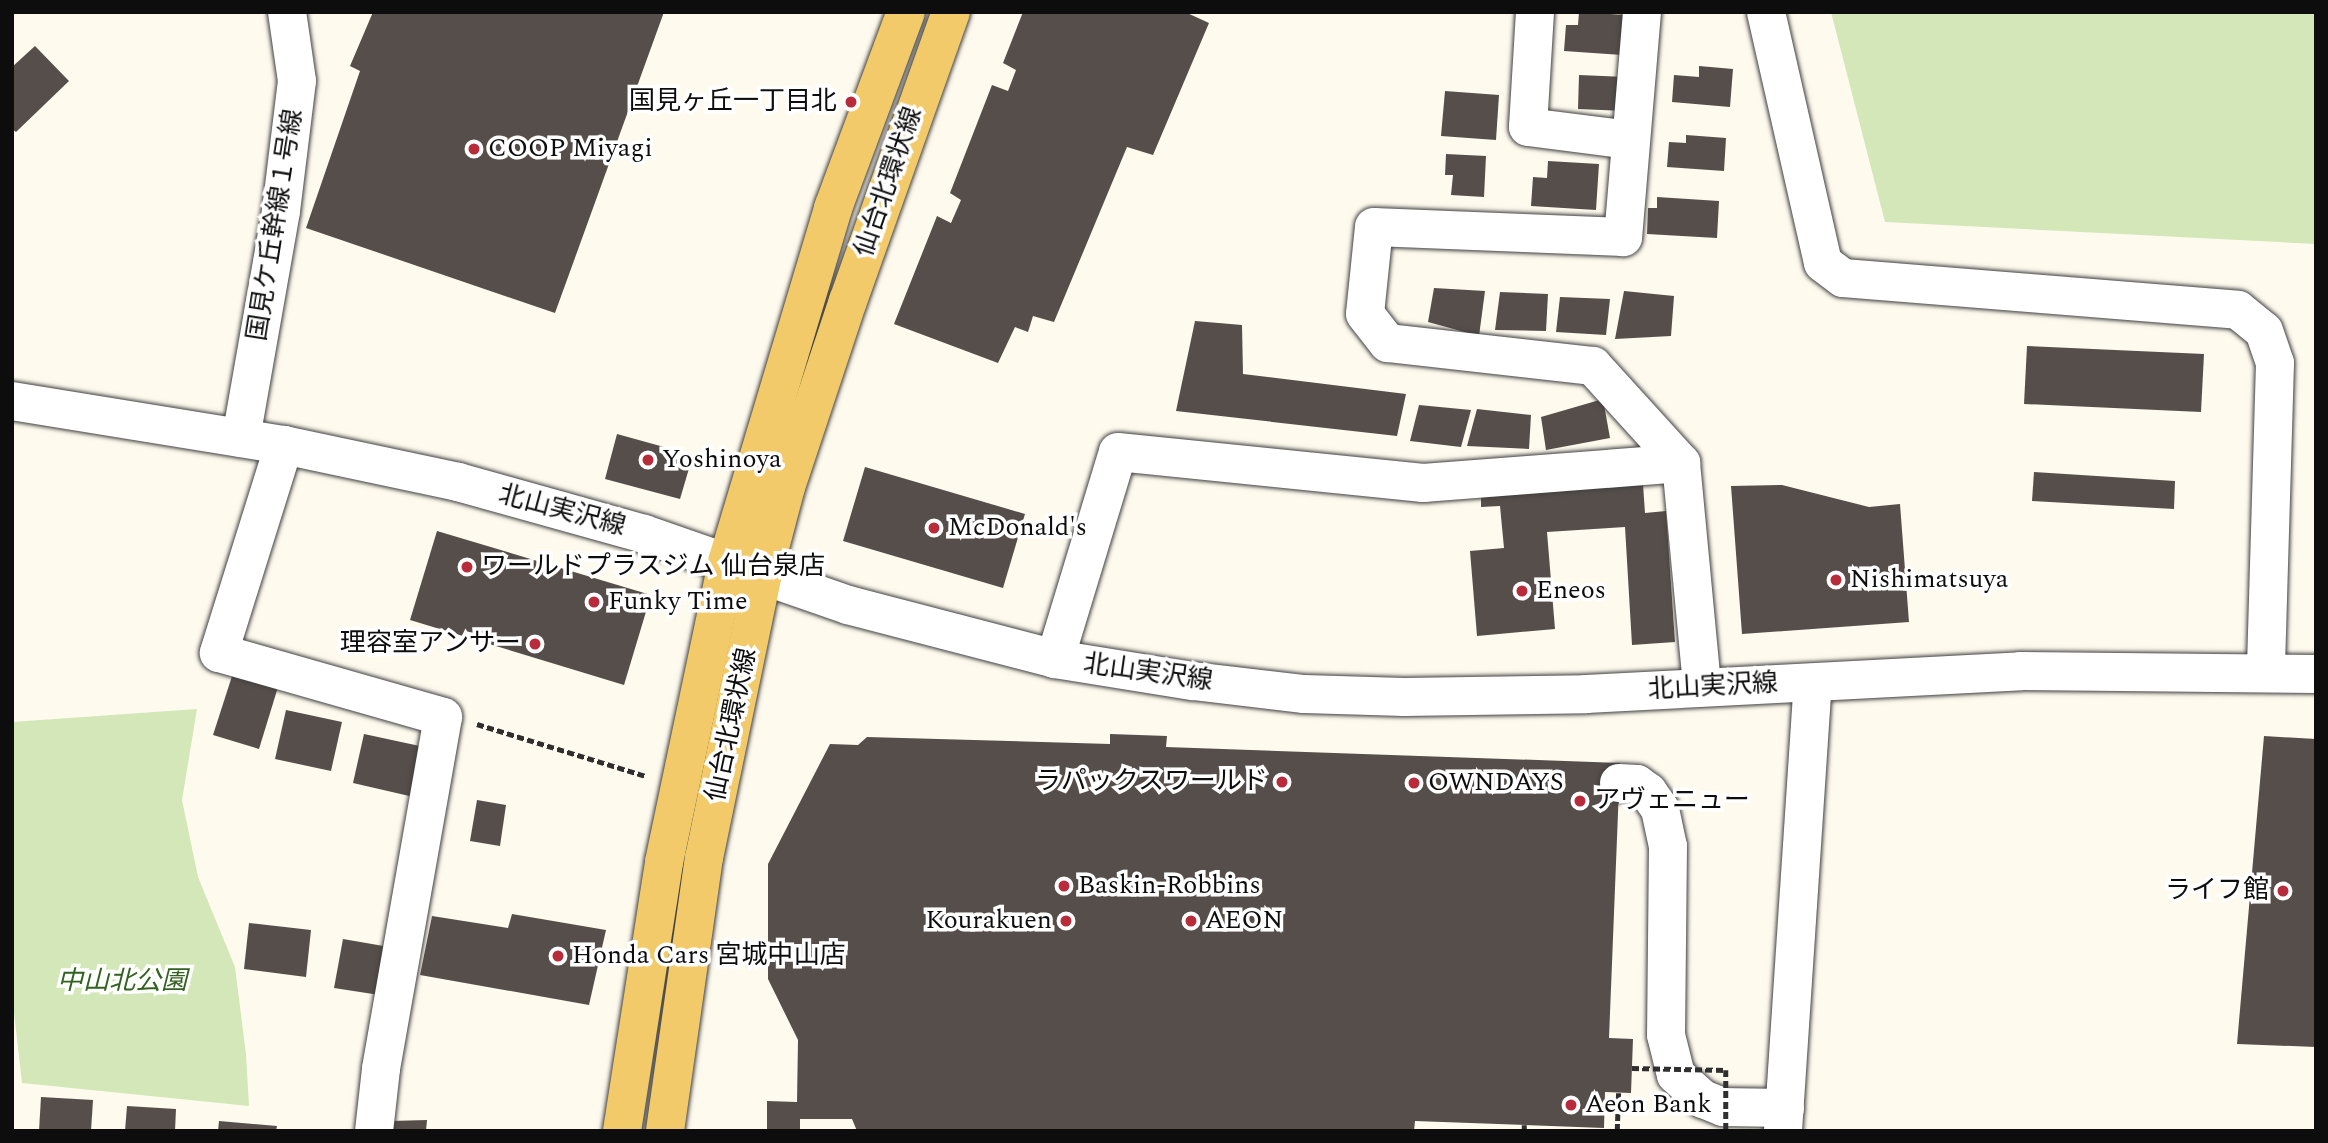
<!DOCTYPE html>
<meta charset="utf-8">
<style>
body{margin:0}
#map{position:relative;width:2328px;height:1143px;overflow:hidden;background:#fefaee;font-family:Spectral,"Noto Sans JP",serif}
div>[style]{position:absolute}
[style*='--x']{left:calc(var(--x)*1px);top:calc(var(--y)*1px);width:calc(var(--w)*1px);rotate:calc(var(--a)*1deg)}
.green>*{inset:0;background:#d4e7b9}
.building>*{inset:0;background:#564e4a}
.path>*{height:4.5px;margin-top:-2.25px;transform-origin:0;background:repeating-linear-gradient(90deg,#2f2f2f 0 7px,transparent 0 10.5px)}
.roads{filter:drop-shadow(0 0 2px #404040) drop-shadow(0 0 2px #404040)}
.minor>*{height:38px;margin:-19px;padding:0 19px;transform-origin:19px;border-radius:19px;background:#fff}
.major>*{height:38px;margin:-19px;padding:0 19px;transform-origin:19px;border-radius:19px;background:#f2ca6a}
.path-bridge>*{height:4.5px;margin-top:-2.25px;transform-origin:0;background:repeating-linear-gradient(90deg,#2f2f2f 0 7px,transparent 0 10.5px)}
.dots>*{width:19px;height:19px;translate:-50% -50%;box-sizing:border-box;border:4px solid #fff;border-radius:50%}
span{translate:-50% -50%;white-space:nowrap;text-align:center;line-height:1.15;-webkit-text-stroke:7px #fff;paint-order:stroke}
.poi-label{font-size:26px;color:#0d0d0d}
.right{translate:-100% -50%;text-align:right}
.left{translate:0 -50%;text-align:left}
.street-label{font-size:26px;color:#0d0d0d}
.park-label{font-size:26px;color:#326220;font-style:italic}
.frame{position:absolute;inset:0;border:14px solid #0d0d0d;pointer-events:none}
</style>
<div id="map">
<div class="green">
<div style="clip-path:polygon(1831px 12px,2316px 12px,2316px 244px,1885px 222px)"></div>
<div style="clip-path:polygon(197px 709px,182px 800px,198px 877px,235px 967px,246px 1054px,249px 1106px,22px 1083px,12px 995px,12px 722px)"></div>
</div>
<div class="building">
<div style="clip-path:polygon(373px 12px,664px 12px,555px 313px,306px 228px,360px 71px,350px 66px)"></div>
<div style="clip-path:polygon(1023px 12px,1185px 12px,1209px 23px,1153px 155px,1127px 147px,1054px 322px,1033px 316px,1028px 332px,1015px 327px,998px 363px,894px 324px,937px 216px,951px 223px,961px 200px,950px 193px,992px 85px,1008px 91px,1016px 70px,1003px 63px)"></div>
<div style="clip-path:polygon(1579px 12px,1626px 15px,1622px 55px,1564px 51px,1566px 25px,1578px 25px)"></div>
<div style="clip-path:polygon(35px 46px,69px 81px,16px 132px,12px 129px,12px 67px)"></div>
<div style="clip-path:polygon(1699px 66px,1733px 69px,1730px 107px,1672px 102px,1674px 75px,1699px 77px)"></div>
<div style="clip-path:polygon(1579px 75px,1626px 77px,1625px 111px,1578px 109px)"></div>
<div style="clip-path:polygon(1445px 91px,1499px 95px,1496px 140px,1441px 136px)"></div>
<div style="clip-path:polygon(1686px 135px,1726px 138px,1724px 171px,1667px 167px,1669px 142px,1686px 143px)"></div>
<div style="clip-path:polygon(1446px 154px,1486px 156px,1484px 197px,1451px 195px,1453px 175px,1445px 175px)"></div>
<div style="clip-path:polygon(1548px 161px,1599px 164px,1596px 210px,1531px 206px,1533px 177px,1547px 178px)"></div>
<div style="clip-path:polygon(1657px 197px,1719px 201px,1717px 238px,1647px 234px,1648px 208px,1657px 208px)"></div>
<div style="clip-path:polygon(1434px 288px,1485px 291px,1479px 336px,1428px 322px)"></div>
<div style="clip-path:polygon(1624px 291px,1674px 296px,1671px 336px,1615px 339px)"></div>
<div style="clip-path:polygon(1500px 292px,1548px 294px,1546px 331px,1495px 330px)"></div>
<div style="clip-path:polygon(1560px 297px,1610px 299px,1606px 335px,1556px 332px)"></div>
<div style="clip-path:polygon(1195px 321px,1242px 325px,1243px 374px,1406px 394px,1397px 436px,1176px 411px)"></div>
<div style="clip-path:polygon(2027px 346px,2204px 354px,2201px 412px,2024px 404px)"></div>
<div style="clip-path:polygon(1603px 399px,1610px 438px,1546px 450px,1541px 417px)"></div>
<div style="clip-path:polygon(1419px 405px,1471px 410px,1461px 447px,1410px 441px)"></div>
<div style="clip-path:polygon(1477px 409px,1531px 415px,1529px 449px,1467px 446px)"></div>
<div style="clip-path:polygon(617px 434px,693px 455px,680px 499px,605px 479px)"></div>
<div style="clip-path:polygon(865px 467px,1025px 514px,1003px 588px,843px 541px)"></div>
<div style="clip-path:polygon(2034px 472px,2175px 481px,2174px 509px,2032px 501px)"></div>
<div style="clip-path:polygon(1643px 484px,1645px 513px,1666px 511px,1675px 642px,1632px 645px,1625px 527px,1547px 532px,1555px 629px,1477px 636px,1470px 551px,1504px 548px,1500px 506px,1481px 507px,1481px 495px)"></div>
<div style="clip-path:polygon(1782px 485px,1869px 507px,1900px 504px,1909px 622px,1742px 634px,1731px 486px)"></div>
<div style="clip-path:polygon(437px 531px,651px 595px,624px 685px,410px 620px)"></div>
<div style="clip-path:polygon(233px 673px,278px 687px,259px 749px,213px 735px)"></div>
<div style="clip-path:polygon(286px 710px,342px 722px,331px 771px,275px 759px)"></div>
<div style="clip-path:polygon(364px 734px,429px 748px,418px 798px,353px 783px)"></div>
<div style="clip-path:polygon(1110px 734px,1167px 736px,1166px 747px,1620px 763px,1609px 1038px,1633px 1039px,1631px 1093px,1605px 1092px,1604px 1128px,1415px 1121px,1414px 1131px,857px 1131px,852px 1119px,800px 1119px,800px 1131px,767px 1131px,767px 1101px,797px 1102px,798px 1040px,768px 979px,768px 864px,830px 744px,858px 745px,867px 737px,1110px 744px)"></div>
<div style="clip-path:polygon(2264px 736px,2316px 739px,2316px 1047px,2237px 1044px)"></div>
<div style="clip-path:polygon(477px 800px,506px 805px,500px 846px,470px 841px)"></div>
<div style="clip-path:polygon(512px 914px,606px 930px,589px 1005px,420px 975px,432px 916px,508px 928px)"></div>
<div style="clip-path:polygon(249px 923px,311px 930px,306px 977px,244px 969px)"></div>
<div style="clip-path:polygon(343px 939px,395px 948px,386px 996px,334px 988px)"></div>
<div style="clip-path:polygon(41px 1097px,93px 1100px,91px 1131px,39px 1131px)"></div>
<div style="clip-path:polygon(127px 1106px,176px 1109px,175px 1131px,125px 1131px)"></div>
<div style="clip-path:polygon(427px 1120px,426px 1131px,390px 1131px,391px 1121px)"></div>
<div style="clip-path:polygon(219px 1121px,277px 1126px,276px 1131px,218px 1131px)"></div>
</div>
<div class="path">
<div style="--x:477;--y:724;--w:177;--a:17.1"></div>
<div style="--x:1524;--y:1131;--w:6;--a:-90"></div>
<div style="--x:1617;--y:1131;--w:38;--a:-88"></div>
</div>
<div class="roads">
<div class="minor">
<div style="--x:1535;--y:12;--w:115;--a:93.5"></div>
<div style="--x:1528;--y:127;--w:102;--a:7.3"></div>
<div style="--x:1642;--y:12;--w:226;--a:94.8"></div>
<div style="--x:1623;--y:237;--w:249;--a:-177.7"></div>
<div style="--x:1374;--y:227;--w:87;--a:95.9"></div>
<div style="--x:1365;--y:314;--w:37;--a:52"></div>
<div style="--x:1388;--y:343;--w:206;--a:6.4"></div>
<div style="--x:1593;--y:366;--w:131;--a:47.8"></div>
<div style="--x:1681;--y:463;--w:224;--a:84.6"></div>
<div style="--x:1766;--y:12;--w:257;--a:77.2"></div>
<div style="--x:1823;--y:263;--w:25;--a:37"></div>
<div style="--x:1843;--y:278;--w:396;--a:4.6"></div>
<div style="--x:2238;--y:310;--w:33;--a:39"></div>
<div style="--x:2264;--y:331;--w:34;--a:71"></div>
<div style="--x:2275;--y:363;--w:309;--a:91.7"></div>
<div style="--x:12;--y:401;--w:276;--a:9.2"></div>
<div style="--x:284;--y:445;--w:178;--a:12"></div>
<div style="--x:458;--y:482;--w:193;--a:15.6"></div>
<div style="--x:644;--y:534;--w:216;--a:19.2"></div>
<div style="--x:848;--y:605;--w:214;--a:14.6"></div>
<div style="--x:1055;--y:659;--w:140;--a:9.1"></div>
<div style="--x:1193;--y:681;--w:112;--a:6.7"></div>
<div style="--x:1304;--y:694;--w:100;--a:1.7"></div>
<div style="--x:1404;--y:697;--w:182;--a:-0.9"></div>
<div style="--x:1586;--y:694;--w:436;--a:-3"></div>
<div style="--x:2021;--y:671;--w:295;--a:0.6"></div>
<div style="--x:241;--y:438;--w:230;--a:-80"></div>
<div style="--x:281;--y:211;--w:131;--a:-83"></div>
<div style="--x:297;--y:81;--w:70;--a:-98.2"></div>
<div style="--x:284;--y:445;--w:218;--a:107.4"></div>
<div style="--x:219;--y:653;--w:233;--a:15.9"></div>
<div style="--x:443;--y:717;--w:357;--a:100"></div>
<div style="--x:381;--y:1069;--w:62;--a:96.4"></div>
<div style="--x:1055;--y:659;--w:216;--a:-73.1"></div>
<div style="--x:1118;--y:452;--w:307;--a:5.8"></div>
<div style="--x:1423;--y:483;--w:259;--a:-4.4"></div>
<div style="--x:1619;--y:783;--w:18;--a:3"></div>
<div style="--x:1637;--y:784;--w:14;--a:36"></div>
<div style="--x:1648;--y:792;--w:21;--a:55"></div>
<div style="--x:1660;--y:809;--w:38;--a:78"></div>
<div style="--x:1668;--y:846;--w:189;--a:90.6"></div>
<div style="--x:1666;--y:1035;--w:41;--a:76"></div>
<div style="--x:1676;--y:1075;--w:36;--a:42"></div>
<div style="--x:1703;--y:1099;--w:22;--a:22"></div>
<div style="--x:1723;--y:1107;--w:62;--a:0.9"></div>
<div style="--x:1783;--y:1131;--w:449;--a:-86.2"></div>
</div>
<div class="major">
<div style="--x:622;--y:1131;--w:272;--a:-81.1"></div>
<div style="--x:664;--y:862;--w:307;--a:-78.1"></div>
<div style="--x:727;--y:562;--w:370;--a:-73.3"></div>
<div style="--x:833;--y:208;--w:209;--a:-69.6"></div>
<div style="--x:665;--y:1131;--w:276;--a:-81.9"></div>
<div style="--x:704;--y:858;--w:290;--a:-78.3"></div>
<div style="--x:763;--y:574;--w:90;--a:-75.2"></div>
<div style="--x:786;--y:487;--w:196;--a:-71.6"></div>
<div style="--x:848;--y:301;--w:307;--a:-70.4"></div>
</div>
</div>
<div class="path-bridge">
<div style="--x:1632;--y:1068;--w:94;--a:1.2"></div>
<div style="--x:1726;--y:1070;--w:61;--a:90"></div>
</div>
<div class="dots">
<div style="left:851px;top:102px;background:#b72b3a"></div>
<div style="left:474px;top:149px;background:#b72b3a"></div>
<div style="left:648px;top:460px;background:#b72b3a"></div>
<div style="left:934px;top:528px;background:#b72b3a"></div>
<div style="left:467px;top:567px;background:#b72b3a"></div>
<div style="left:1836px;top:580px;background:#b72b3a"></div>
<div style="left:1522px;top:591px;background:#b72b3a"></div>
<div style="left:594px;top:602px;background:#b72b3a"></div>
<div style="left:535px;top:644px;background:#b72b3a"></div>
<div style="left:1282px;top:782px;background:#b72b3a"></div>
<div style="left:1414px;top:783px;background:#b72b3a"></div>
<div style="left:1580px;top:801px;background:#b72b3a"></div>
<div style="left:1064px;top:886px;background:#b72b3a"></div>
<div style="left:2283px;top:891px;background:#b72b3a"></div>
<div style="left:1066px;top:921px;background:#b72b3a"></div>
<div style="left:1191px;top:921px;background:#b72b3a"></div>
<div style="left:558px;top:956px;background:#b72b3a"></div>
<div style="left:1571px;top:1105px;background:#b72b3a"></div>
</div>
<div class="poi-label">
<span class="right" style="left:837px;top:102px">国見ヶ丘一丁目北</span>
<span class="left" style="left:488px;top:149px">COOP Miyagi</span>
<span class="left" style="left:662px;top:460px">Yoshinoya</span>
<span class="left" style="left:948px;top:528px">McDonald's</span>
<span class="left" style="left:481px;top:567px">ワールドプラスジム 仙台泉店</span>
<span class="left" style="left:1850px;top:580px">Nishimatsuya</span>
<span class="left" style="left:1536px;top:591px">Eneos</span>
<span class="left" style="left:608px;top:602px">Funky Time</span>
<span class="right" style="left:521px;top:644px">理容室アンサー</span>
<span class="right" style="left:1268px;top:782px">ラパックスワールド</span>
<span class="left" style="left:1428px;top:783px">OWNDAYS</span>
<span class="left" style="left:1594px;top:801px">アヴェニュー</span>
<span class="left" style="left:1078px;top:886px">Baskin-Robbins</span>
<span class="right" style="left:2269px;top:891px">ライフ館</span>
<span class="right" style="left:1052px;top:921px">Kourakuen</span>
<span class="left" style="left:1205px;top:921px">AEON</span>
<span class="left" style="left:572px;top:956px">Honda Cars 宮城中山店</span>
<span class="left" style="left:1585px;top:1105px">Aeon Bank</span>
</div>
<div class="street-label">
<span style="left:889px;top:182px;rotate:-71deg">仙台北環状線</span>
<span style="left:276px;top:225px;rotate:-81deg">国見ケ丘幹線１号線</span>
<span style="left:562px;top:511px;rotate:15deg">北山実沢線</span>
<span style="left:1148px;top:673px;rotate:8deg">北山実沢線</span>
<span style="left:1713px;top:687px;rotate:-3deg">北山実沢線</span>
<span style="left:732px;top:725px;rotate:-78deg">仙台北環状線</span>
</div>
<div class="park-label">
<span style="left:122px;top:982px">中山北公園</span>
</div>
<div class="frame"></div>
</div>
